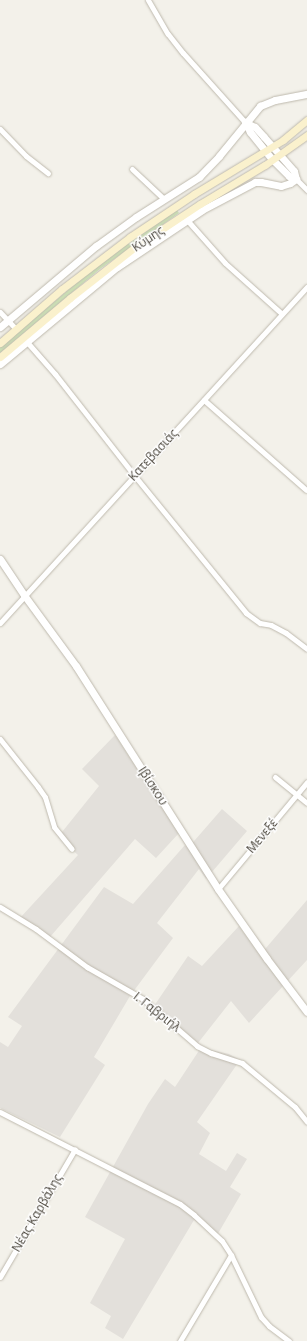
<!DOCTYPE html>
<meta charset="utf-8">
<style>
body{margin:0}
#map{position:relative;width:307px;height:1341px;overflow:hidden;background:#f3f1ea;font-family:"Open Sans",sans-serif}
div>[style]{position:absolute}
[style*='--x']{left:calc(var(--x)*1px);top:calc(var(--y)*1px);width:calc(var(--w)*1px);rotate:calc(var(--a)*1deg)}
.industrial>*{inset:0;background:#e3e0db}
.green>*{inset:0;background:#cde4b6}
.roads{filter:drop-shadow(0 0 1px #beb9ad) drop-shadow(0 0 1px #beb9ad)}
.minor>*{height:5px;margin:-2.5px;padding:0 2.5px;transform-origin:2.5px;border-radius:2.5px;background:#fff}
.tertiary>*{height:7px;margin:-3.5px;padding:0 3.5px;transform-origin:3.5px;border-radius:3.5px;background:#fff}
.secondary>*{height:7px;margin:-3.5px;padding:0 3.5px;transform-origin:3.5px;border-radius:3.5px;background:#faf1cd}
span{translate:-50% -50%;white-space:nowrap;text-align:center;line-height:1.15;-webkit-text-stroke:3px #fff;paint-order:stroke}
.street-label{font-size:12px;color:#474238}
</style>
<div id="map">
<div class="industrial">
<div style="clip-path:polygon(115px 735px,179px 833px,156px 858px,135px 839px,50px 937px,20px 918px,78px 855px,58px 837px,99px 786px,82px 769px)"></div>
<div style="clip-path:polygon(222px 809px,247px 831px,206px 879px,199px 869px,157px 923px,173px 938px,130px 996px,94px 1057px,105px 1065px,60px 1137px,0 1108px,0 1042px,8px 1047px,22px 1026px,8px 1017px,104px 887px,133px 904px,185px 845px,188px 848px)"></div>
<div style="clip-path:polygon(307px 900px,307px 960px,249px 1023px,231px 1001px,198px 1043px,154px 1006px,188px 956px,202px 966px,239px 926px,260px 955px)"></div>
<div style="clip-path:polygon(202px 1046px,211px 1050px,229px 1054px,240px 1060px,197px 1122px,210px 1133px,199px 1154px,226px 1171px,237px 1153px,247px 1159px,230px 1187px,241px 1194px,216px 1237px,194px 1220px,123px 1339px,105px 1328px,111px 1316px,90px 1303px,125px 1239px,85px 1217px,148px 1104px,165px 1079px,175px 1087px)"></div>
</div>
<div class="green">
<div style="clip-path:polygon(177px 210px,179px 213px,100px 269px,0 353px,0 347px,98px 265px)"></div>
</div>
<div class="roads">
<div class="minor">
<div style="--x:148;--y:0;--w:39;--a:60"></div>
<div style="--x:168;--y:34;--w:24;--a:52"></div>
<div style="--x:183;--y:53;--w:93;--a:48.1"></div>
<div style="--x:0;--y:129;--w:37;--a:46"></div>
<div style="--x:26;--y:156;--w:28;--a:38"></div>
<div style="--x:132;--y:169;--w:44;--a:43.2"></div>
<div style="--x:296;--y:179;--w:16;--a:45"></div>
<div style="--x:187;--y:220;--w:57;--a:48.5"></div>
<div style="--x:225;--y:263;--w:76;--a:41.8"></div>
<div style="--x:0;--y:312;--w:23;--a:47"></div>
<div style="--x:27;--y:342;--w:43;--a:48.8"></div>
<div style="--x:55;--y:374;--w:128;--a:52"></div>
<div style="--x:134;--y:475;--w:178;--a:50.9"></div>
<div style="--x:246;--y:613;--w:17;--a:36"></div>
<div style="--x:260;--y:623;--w:11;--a:10"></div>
<div style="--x:271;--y:625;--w:17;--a:28"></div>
<div style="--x:286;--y:633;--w:26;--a:37"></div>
<div style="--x:204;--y:400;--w:136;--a:41.4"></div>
<div style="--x:0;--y:623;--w:455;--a:-47.6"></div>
<div style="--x:0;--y:739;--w:61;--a:51.6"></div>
<div style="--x:38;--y:787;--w:12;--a:55"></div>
<div style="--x:45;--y:797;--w:31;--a:73"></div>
<div style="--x:54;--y:827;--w:28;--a:51"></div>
<div style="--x:275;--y:777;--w:41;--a:39.1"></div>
<div style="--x:218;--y:889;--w:139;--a:-50.2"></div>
<div style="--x:0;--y:907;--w:42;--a:31.4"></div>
<div style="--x:36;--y:929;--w:64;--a:36.7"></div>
<div style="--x:87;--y:967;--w:64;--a:29.7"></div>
<div style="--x:143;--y:999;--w:72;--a:41"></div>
<div style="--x:197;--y:1046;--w:16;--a:27"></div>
<div style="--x:211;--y:1053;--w:33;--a:18"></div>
<div style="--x:242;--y:1063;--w:69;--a:39.7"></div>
<div style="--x:295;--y:1107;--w:19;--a:51"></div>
<div style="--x:0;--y:1112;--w:202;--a:27.1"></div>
<div style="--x:180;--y:1204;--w:18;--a:38"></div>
<div style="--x:194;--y:1215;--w:38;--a:43"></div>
<div style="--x:222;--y:1241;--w:17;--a:57"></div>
<div style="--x:231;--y:1255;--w:69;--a:64.2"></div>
<div style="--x:261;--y:1317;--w:12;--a:48"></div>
<div style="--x:269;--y:1326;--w:25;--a:37"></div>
<div style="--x:0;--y:1277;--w:148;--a:-59.6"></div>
<div style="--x:180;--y:1341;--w:100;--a:-59.3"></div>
</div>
<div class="tertiary">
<div style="--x:245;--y:122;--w:11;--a:27"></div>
<div style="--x:255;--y:127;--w:13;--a:48"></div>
<div style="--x:264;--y:137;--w:45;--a:48.6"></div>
<div style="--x:294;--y:171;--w:8;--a:76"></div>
<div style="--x:245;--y:122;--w:11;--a:63"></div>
<div style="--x:250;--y:132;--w:36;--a:51"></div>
<div style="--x:273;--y:160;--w:23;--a:45"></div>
<div style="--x:289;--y:176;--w:8;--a:23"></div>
<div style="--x:0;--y:327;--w:126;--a:-40.2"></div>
<div style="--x:96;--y:246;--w:49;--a:-35.9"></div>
<div style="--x:136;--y:217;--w:75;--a:-32.4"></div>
<div style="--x:199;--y:177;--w:29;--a:-46"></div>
<div style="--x:219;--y:156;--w:65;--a:-50.6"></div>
<div style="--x:260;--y:106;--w:16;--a:-22"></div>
<div style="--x:275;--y:100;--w:33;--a:-11"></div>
<div style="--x:0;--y:364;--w:152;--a:-39.7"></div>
<div style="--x:117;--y:267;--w:102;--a:-33.8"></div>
<div style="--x:202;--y:210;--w:60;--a:-27.8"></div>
<div style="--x:255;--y:182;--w:6;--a:0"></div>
<div style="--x:261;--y:182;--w:20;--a:11"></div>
<div style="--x:281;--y:186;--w:9;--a:-18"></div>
<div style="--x:290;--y:183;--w:7;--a:-34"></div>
<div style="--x:0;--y:559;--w:43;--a:56.3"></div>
<div style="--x:24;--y:595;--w:88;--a:53.8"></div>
<div style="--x:76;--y:666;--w:264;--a:57.5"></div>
<div style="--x:218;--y:889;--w:85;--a:55"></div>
<div style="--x:267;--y:959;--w:66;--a:53"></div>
</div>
<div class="secondary">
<div style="--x:0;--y:343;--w:82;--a:-41.1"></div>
<div style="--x:62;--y:289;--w:86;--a:-37.4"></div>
<div style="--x:130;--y:237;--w:77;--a:-33.9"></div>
<div style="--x:194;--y:194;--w:104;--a:-31.2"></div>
<div style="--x:283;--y:140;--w:31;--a:-40"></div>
<div style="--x:0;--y:357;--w:92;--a:-40.1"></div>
<div style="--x:70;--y:298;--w:83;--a:-38.1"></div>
<div style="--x:135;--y:247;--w:78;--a:-33.5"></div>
<div style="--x:200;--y:204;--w:76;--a:-31"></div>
<div style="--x:265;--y:165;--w:52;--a:-35.5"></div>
</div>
</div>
<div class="street-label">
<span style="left:148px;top:239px;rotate:-34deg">Κύμης</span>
<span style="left:153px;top:455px;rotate:-47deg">Κατεβασιάς</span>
<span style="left:153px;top:786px;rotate:57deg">Ιβίσκου</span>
<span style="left:262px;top:836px;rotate:-50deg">Μενεξέ</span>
<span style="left:157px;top:1012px;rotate:38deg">Ι. Γαβριήλ</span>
<span style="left:37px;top:1213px;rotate:-60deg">Νέας Καρβάλης</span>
</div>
</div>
